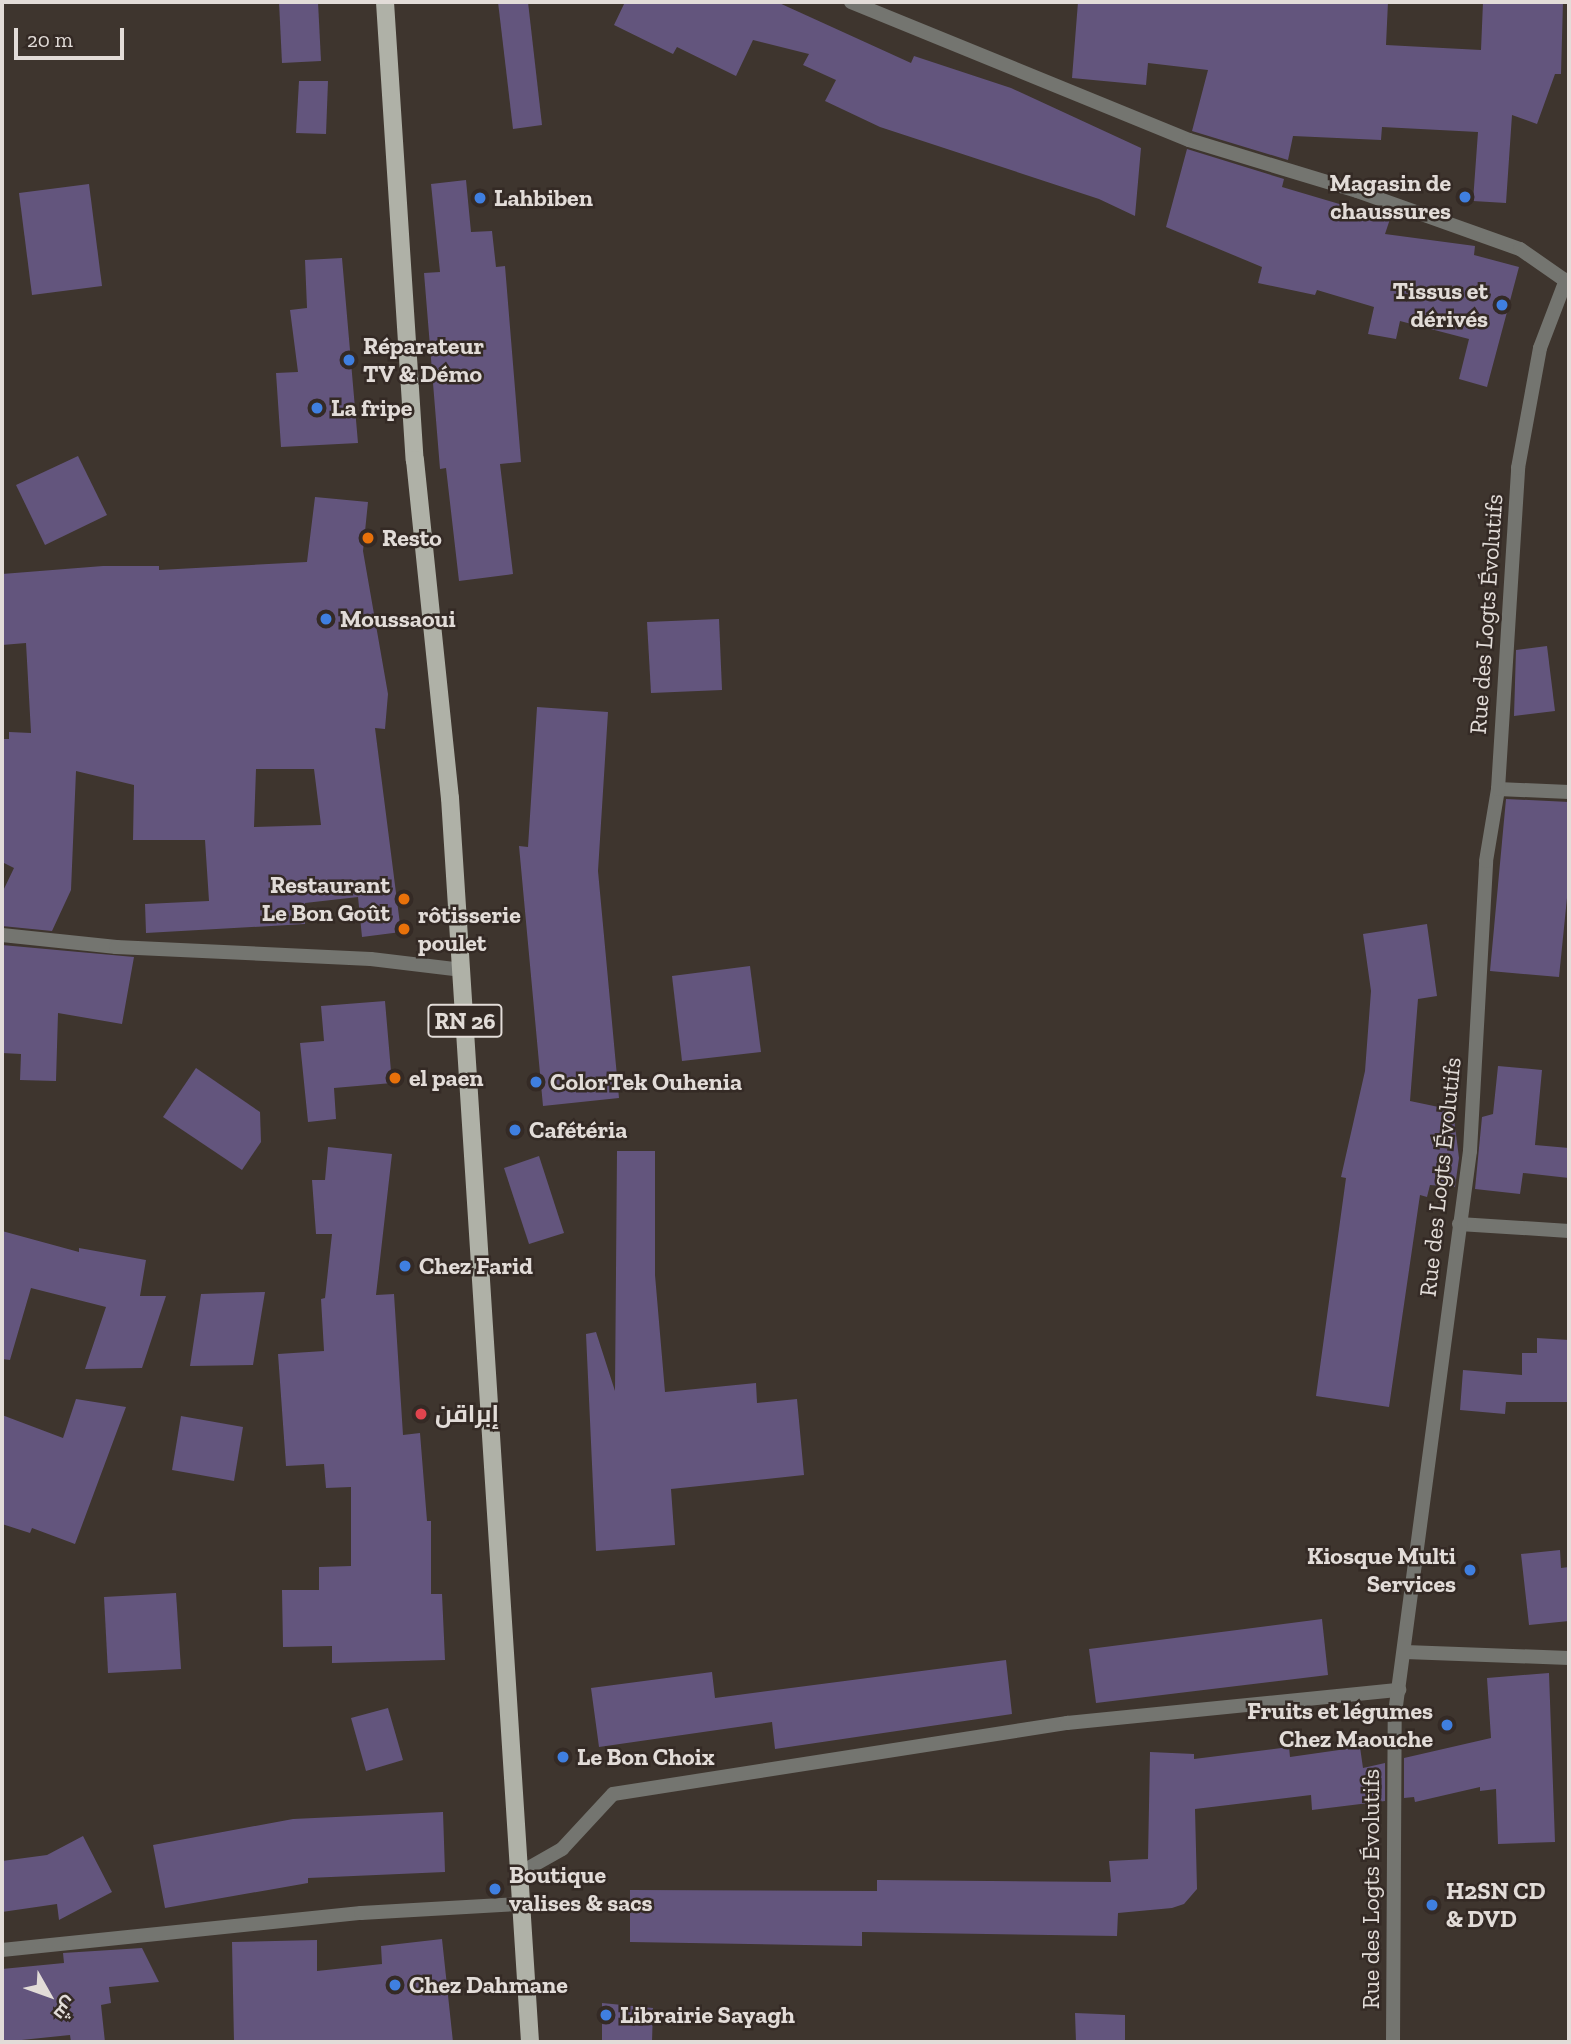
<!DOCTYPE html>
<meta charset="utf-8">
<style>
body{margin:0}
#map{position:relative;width:1571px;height:2044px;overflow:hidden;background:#3e352e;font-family:"Zilla Slab",Cairo,serif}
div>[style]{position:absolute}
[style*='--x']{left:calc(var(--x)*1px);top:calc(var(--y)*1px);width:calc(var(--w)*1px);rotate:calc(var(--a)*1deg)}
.building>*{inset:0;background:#63557d}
.street>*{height:14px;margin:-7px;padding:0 7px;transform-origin:7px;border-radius:7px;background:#747570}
.primary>*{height:18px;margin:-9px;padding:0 9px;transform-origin:9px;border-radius:9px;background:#afb1a7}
.dots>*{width:19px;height:19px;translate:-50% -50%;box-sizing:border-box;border:4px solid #342a25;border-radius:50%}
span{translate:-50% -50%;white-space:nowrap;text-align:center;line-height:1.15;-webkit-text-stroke:5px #342a25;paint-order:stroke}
.shield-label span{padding:2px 5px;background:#342a25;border:2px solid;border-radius:5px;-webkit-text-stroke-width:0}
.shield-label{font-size:23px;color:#e2dcd8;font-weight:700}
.poi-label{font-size:24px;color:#e2dcd8;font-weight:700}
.right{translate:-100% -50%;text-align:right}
.left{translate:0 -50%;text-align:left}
.street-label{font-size:24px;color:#e2dcd8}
.frame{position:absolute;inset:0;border:4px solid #e2dcd8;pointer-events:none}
.north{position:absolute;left:14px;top:1960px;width:70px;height:70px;-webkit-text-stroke:5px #342a25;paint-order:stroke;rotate:130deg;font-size:19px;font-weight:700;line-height:28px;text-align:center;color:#e2dcd8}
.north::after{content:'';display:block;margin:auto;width:24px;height:32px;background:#e2dcd8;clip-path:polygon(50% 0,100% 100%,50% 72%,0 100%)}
.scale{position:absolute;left:14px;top:28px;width:110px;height:32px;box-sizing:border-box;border:4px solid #e2dcd8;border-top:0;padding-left:9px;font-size:21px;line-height:24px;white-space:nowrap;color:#e2dcd8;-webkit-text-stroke:5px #342a25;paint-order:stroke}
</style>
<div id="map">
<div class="building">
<div style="clip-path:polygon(279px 2px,318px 2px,321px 61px,282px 63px)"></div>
<div style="clip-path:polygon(498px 2px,528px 2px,542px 125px,513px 129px)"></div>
<div style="clip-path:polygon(625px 2px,777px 2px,911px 63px,914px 56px,1011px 88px,1141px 148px,1135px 216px,1099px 199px,880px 127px,825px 101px,836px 80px,803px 65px,809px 54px,753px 40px,736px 76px,677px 47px,673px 54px,614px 25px)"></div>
<div style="clip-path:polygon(1078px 2px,1388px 2px,1386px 45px,1481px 50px,1483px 2px,1563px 2px,1561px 74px,1555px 74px,1537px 124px,1512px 115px,1506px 203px,1473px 201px,1478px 132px,1382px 127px,1381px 140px,1293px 136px,1288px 160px,1192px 131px,1208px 70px,1148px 63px,1146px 85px,1072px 78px)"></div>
<div style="clip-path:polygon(299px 81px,328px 81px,326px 134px,296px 133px)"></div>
<div style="clip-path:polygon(1187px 149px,1284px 179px,1282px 187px,1390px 219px,1385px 234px,1475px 246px,1474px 255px,1519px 267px,1487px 387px,1459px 379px,1469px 339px,1400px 321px,1396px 339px,1368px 334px,1374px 307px,1317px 290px,1315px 295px,1258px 283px,1262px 267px,1166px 227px)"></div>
<div style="clip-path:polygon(466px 180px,471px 232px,492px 231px,496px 267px,505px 266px,521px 462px,500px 464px,513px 574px,459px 581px,446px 468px,440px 469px,424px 273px,440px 272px,431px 184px)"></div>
<div style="clip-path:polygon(89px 184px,102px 286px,32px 295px,19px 193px)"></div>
<div style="clip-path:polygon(342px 258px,358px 443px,281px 447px,276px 373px,298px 372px,290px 310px,307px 308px,305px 260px)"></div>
<div style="clip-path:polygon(78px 456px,107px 515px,45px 545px,16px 485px)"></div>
<div style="clip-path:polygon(evenodd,315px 497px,368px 502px,363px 551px,388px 694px,385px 729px,375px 728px,401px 932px,362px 937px,358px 897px,305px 903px,305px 924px,146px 933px,145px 904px,209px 901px,205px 840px,133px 840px,134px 785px,76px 771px,71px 890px,52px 931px,2px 926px,2px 893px,14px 868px,2px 862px,2px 739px,9px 739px,9px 732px,31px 733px,26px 643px,2px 645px,2px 574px,103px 566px,159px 566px,159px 570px,307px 562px,315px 497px,256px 769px,314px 769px,321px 825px,254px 827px,256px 769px)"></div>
<div style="clip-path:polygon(719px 619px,722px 690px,651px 693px,647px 622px)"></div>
<div style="clip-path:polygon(1547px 646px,1555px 711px,1514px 716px,1516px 650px)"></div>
<div style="clip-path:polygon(537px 707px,608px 712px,598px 871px,619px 1098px,543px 1106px,519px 846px,528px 847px)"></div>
<div style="clip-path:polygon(1506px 799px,1569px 802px,1569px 878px,1559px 977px,1490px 971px)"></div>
<div style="clip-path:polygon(1427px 924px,1437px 996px,1418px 999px,1410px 1101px,1453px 1110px,1459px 1158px,1455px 1187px,1430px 1185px,1427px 1197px,1420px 1195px,1389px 1407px,1316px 1396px,1346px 1178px,1341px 1177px,1365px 1071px,1371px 991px,1363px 934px)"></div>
<div style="clip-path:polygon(2px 945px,134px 957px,122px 1024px,58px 1013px,56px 1081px,20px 1080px,21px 1054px,2px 1053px)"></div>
<div style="clip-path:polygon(750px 966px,761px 1052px,682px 1061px,672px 976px)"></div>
<div style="clip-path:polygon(385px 1001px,392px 1083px,334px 1088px,336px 1119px,308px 1122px,300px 1043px,324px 1041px,321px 1006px)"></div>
<div style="clip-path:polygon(1498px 1066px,1542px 1070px,1535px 1145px,1569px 1148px,1569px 1178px,1523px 1173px,1520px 1194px,1475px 1189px,1482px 1117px,1493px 1114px)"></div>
<div style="clip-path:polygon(196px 1068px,260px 1112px,261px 1142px,242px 1170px,163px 1117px)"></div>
<div style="clip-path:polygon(328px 1147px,392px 1154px,376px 1295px,394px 1294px,403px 1435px,420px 1433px,427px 1521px,431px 1521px,431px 1594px,442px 1594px,445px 1660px,332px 1663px,332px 1646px,283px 1647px,282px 1590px,319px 1590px,319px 1567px,351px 1566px,351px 1487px,326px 1488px,324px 1464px,286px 1466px,278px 1354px,324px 1351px,321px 1299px,325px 1298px,332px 1234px,316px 1234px,312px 1180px,325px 1180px)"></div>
<div style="clip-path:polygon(617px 1151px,655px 1151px,655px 1275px,665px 1392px,756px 1383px,757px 1403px,797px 1399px,804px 1475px,671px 1489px,675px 1545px,596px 1551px,586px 1334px,596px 1332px,615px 1391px)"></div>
<div style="clip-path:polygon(539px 1156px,564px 1233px,529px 1244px,504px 1168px)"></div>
<div style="clip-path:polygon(2px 1231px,79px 1252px,79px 1248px,146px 1260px,140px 1296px,166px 1296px,142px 1368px,85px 1369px,106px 1307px,31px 1288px,10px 1360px,2px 1359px)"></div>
<div style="clip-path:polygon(265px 1292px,253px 1365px,190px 1366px,201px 1294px)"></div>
<div style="clip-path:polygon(1537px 1338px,1569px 1340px,1569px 1402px,1506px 1402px,1505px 1414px,1460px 1410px,1463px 1370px,1522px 1375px,1522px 1353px,1537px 1353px)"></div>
<div style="clip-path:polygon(76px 1399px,126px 1407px,75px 1544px,32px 1528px,30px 1533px,2px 1524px,2px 1415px,63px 1438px)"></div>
<div style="clip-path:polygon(181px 1416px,243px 1427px,234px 1481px,172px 1470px)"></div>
<div style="clip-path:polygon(1560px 1550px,1561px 1568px,1569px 1567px,1569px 1621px,1529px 1625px,1521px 1554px)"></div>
<div style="clip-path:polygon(176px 1593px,181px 1669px,108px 1673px,104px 1597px)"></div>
<div style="clip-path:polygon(1322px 1619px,1328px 1675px,1096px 1703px,1089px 1649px)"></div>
<div style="clip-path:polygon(1006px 1660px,1012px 1714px,775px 1749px,772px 1722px,599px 1747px,591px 1688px,712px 1672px,715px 1698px)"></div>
<div style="clip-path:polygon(1549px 1673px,1555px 1842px,1498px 1844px,1496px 1789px,1480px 1791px,1480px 1787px,1415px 1802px,1414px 1797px,1404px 1798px,1404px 1758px,1491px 1738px,1487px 1678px)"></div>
<div style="clip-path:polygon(388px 1708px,403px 1760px,366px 1771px,351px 1718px)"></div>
<div style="clip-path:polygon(1289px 1747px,1290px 1757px,1360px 1747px,1363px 1768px,1385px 1763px,1385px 1801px,1312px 1810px,1311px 1795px,1195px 1809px,1197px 1889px,1184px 1904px,1172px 1908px,1118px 1913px,1117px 1936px,862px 1932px,862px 1946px,630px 1942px,630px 1890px,877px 1891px,877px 1880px,1111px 1882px,1109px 1861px,1148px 1859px,1150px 1752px,1194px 1754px,1194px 1759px)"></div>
<div style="clip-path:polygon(443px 1812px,445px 1872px,308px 1878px,308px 1883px,165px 1908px,153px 1845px,293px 1819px)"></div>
<div style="clip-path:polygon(83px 1836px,112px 1892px,59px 1920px,57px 1904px,2px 1912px,2px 1861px,47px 1855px)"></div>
<div style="clip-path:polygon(442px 1939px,453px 2042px,234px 2042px,232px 1942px,317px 1940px,317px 1971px,382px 1964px,381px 1946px)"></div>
<div style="clip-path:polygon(142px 1948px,159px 1982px,109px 1987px,111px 2003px,101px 2005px,105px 2042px,71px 2042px,70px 2035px,2px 2042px,2px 1969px,64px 1963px,63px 1953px)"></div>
<div style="clip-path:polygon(602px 2003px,653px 2008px,652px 2042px,602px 2042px)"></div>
<div style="clip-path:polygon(1075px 2013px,1125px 2015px,1125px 2042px,1076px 2042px)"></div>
</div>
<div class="street">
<div style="--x:851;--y:2;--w:365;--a:22.2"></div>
<div style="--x:1189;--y:140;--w:176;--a:16.9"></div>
<div style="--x:1357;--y:191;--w:173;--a:19.6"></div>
<div style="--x:1520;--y:249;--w:60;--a:34.8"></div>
<div style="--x:1498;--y:789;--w:71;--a:2.4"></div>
<div style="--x:2;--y:935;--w:115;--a:6"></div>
<div style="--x:116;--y:947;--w:255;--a:2.7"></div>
<div style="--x:371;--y:959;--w:92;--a:6.9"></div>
<div style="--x:1459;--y:1224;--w:110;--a:3.6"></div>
<div style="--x:1405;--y:1652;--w:164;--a:2.1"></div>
<div style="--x:518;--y:1874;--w:51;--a:-29.6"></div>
<div style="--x:562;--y:1849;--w:75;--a:-47.2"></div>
<div style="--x:613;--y:1794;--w:460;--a:-8.9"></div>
<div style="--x:1067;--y:1723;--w:334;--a:-5.7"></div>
<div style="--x:2;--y:1950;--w:361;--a:-5.9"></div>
<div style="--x:361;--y:1913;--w:158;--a:-3.3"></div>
<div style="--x:1393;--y:2042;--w:329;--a:-89.7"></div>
<div style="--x:1395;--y:1713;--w:567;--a:-82.4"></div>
<div style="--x:1470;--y:1151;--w:290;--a:-86.8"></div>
<div style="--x:1486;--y:861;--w:73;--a:-80.5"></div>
<div style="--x:1498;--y:789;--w:322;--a:-86.4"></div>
<div style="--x:1518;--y:468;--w:122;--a:-79.6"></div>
<div style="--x:1540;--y:348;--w:73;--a:-69.1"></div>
</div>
<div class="primary">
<div style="--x:385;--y:2;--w:459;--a:86.3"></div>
<div style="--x:415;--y:460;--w:340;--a:84.1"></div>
<div style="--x:450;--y:798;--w:1247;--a:86.32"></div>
</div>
<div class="dots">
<div style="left:1465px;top:197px;background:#3f7fe0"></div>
<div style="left:480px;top:198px;background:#3f7fe0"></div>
<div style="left:1502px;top:305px;background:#3f7fe0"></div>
<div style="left:349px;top:360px;background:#3f7fe0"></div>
<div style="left:317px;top:408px;background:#3f7fe0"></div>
<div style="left:368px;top:538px;background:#e8710a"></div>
<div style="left:326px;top:619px;background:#3f7fe0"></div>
<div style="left:404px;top:899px;background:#e8710a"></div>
<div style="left:404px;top:929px;background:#e8710a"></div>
<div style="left:395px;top:1078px;background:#e8710a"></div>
<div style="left:536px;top:1082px;background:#3f7fe0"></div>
<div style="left:515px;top:1130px;background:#3f7fe0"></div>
<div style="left:405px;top:1266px;background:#3f7fe0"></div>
<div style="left:421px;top:1414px;background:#e0444e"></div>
<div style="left:1470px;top:1570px;background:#3f7fe0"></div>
<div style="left:1447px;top:1725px;background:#3f7fe0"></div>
<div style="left:563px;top:1757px;background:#3f7fe0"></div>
<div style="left:495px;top:1889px;background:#3f7fe0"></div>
<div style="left:1432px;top:1905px;background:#3f7fe0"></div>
<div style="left:395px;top:1985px;background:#3f7fe0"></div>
<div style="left:606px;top:2015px;background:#3f7fe0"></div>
</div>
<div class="shield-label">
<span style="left:465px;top:1021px">RN 26</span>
</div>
<div class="poi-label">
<span class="right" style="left:1451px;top:197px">Magasin de<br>chaussures</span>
<span class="left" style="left:494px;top:198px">Lahbiben</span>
<span class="right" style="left:1488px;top:305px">Tissus et<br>dérivés</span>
<span class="left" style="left:363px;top:360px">Réparateur<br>TV &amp; Démo</span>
<span class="left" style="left:331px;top:408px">La fripe</span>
<span class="left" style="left:382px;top:538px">Resto</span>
<span class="left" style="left:340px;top:619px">Moussaoui</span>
<span class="right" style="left:390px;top:899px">Restaurant<br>Le Bon Goût</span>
<span class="left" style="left:418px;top:929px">rôtisserie<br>poulet</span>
<span class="left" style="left:409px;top:1078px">el paen</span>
<span class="left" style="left:550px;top:1082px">ColorTek Ouhenia</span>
<span class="left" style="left:529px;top:1130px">Cafétéria</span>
<span class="left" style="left:419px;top:1266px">Chez Farid</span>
<span class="left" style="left:435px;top:1414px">إبراقن</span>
<span class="right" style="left:1456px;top:1570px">Kiosque Multi<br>Services</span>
<span class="right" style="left:1433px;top:1725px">Fruits et légumes<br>Chez Maouche</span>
<span class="left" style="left:577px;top:1757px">Le Bon Choix</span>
<span class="left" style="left:509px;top:1889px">Boutique<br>valises &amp; sacs</span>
<span class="left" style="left:1446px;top:1905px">H2SN CD<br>&amp; DVD</span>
<span class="left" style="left:409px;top:1985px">Chez Dahmane</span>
<span class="left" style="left:620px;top:2015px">Librairie Sayagh</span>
</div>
<div class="street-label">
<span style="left:1486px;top:614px;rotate:-86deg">Rue des Logts Évolutifs</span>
<span style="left:1440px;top:1177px;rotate:-84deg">Rue des Logts Évolutifs</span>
<span style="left:1371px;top:1889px;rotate:-90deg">Rue des Logts Évolutifs</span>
</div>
<div class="frame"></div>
<div class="north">ش</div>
<div class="scale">20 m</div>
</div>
